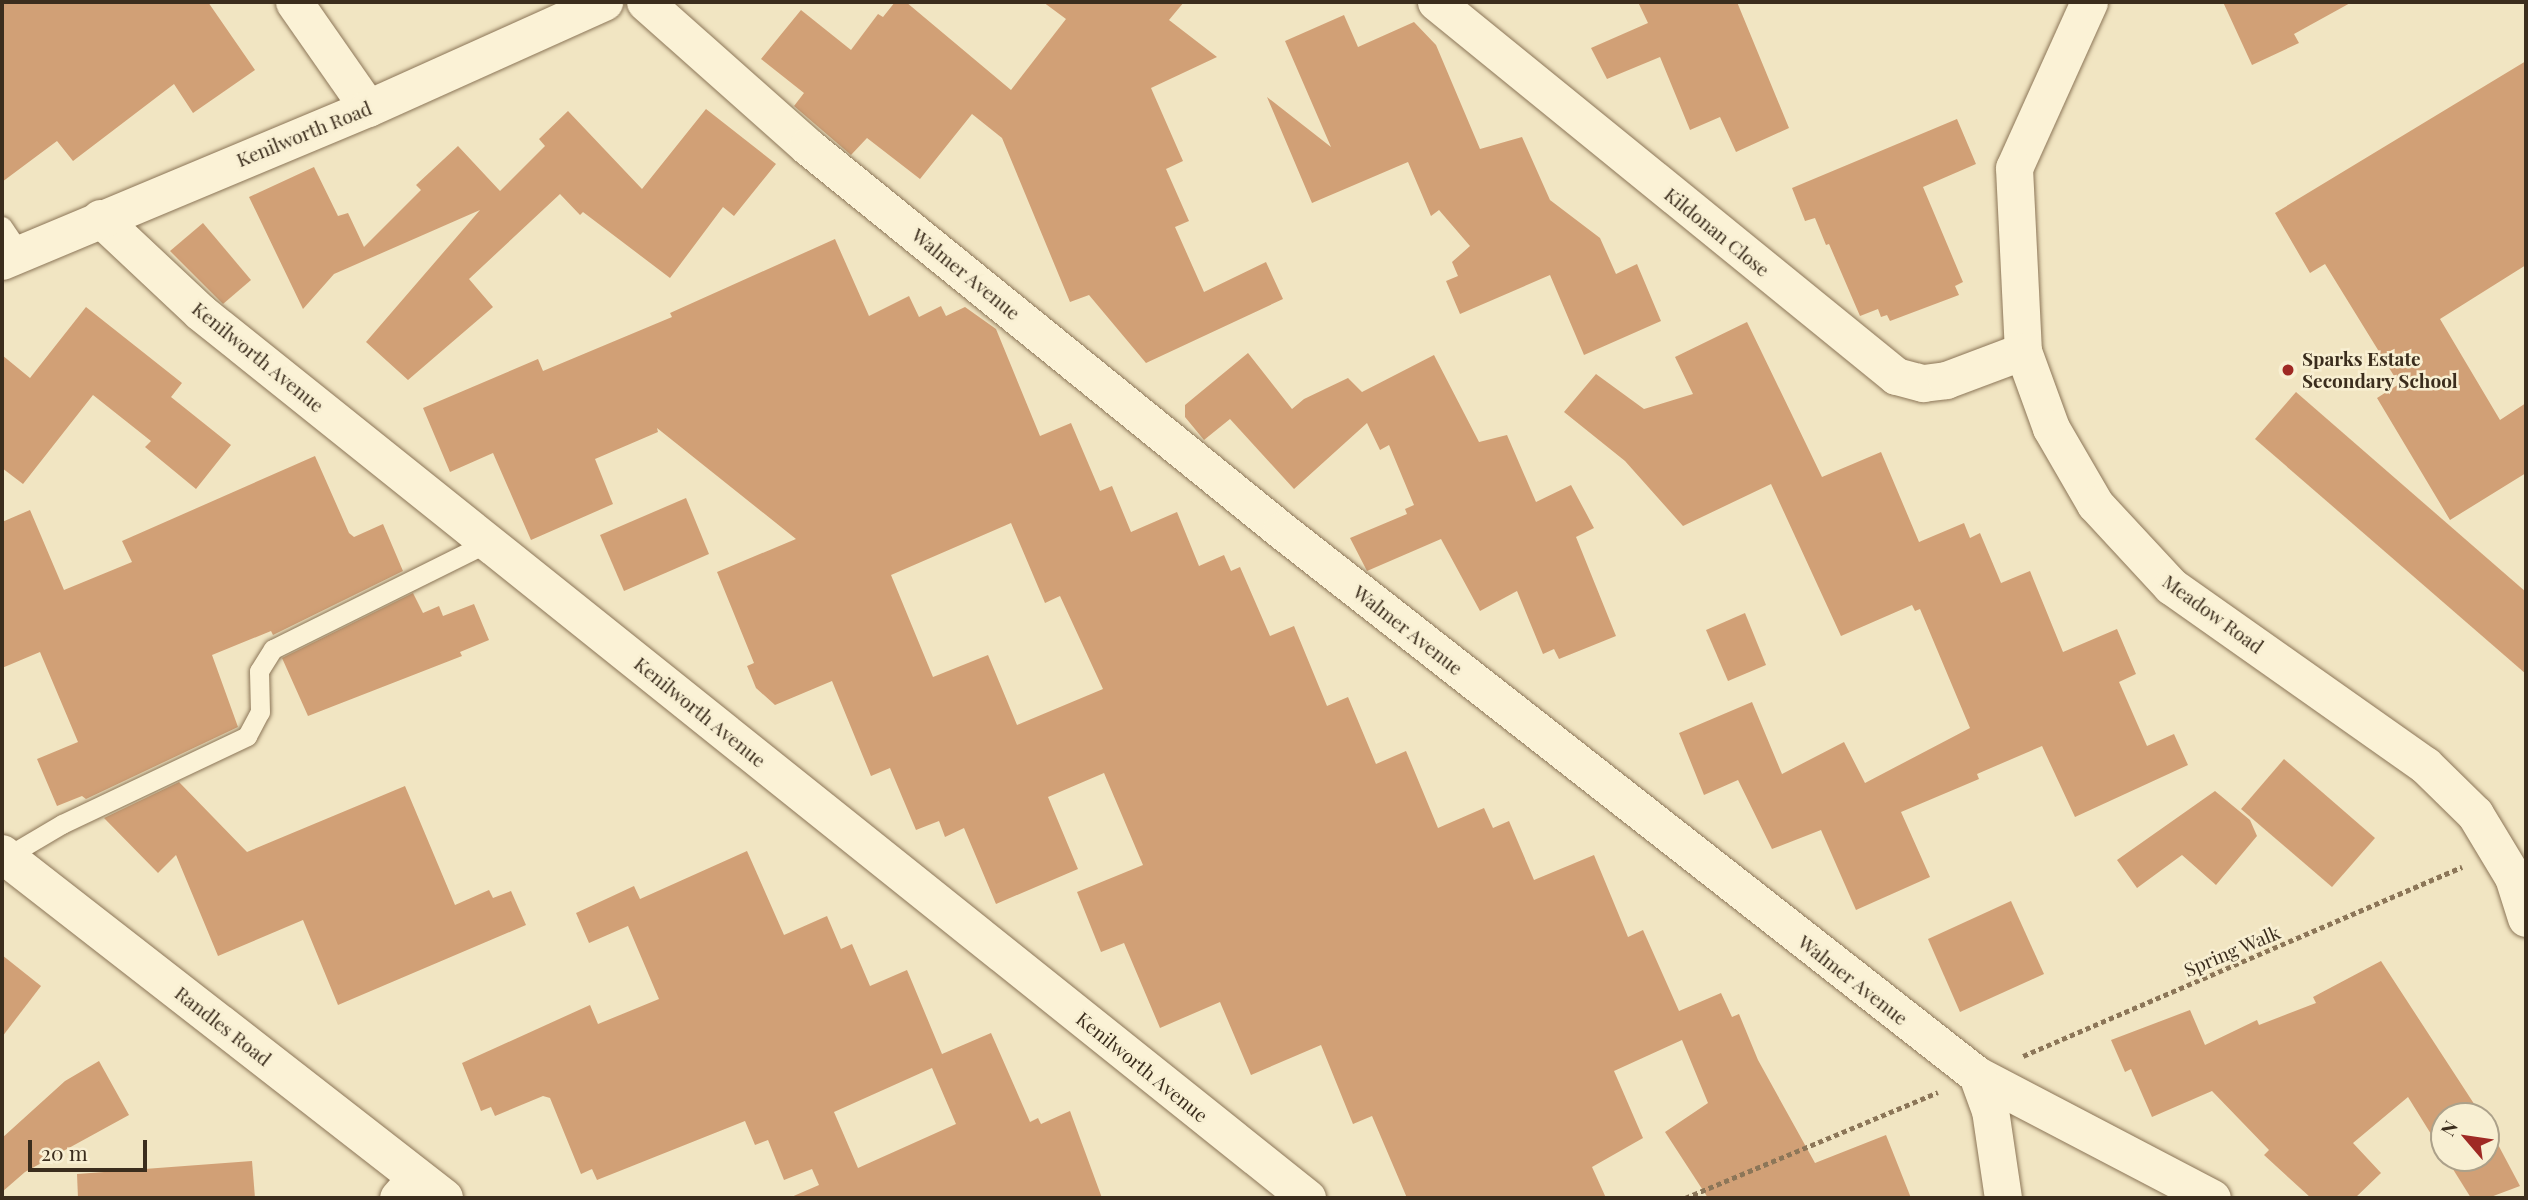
<!DOCTYPE html>
<style>
body{margin:0}
#map{position:relative;width:2528px;height:1200px;overflow:hidden;background:#f1e5c2;font-family:"Playfair Display",serif}
div>[style]{position:absolute}
[style*='--x']{left:calc(var(--x)*1px);top:calc(var(--y)*1px);width:calc(var(--w)*1px);rotate:calc(var(--a)*1deg)}
.building>*{inset:0;background:#d1a076}
.path>*{height:4.5px;margin-top:-2.25px;transform-origin:0;background:repeating-linear-gradient(90deg,#8c7658 0 5px,transparent 0 8.5px)}
.roads{filter:drop-shadow(0 0 2px #8c7658) drop-shadow(0 0 2px #8c7658)}
.service>*{height:19px;margin:-9.5px;padding:0 9.5px;transform-origin:9.5px;border-radius:9.5px;background:#fbf2d6}
.minor>*{height:37px;margin:-18.5px;padding:0 18.5px;transform-origin:18.5px;border-radius:18.5px;background:#fbf2d6}
.tertiary>*{height:38px;margin:-19px;padding:0 19px;transform-origin:19px;border-radius:19px;background:#fbf2d6}
.dots>*{width:19px;height:19px;translate:-50% -50%;box-sizing:border-box;border:4px solid #f8efd2;border-radius:50%}
span{translate:-50% -50%;white-space:nowrap;text-align:center;line-height:1.15;-webkit-text-stroke:5px #f8efd2;paint-order:stroke}
.street-label{font-size:19px;color:#3b2d1d}
.poi-label{font-size:19px;color:#3b2d1d;font-weight:700}
.left{translate:0 -50%;text-align:left}
.frame{position:absolute;inset:0;border:4px solid #3b2d1d;pointer-events:none}
.north{position:absolute;left:2430px;top:1102px;width:70px;height:70px;box-sizing:border-box;background:#f8efd2;border:2px solid #aca18a;border-radius:50%;rotate:299deg;font-size:19px;font-weight:700;line-height:28px;text-align:center;color:#3b2d1d}
.north::after{content:'';display:block;margin:auto;width:24px;height:32px;background:#9f2924;clip-path:polygon(50% 0,100% 100%,50% 72%,0 100%)}
.scale{position:absolute;left:28px;top:1140px;width:119px;height:32px;box-sizing:border-box;border:4px solid #3b2d1d;border-top:0;padding-left:9px;font-size:21px;line-height:24px;white-space:nowrap;color:#3b2d1d;-webkit-text-stroke:5px #f8efd2;paint-order:stroke}
</style>
<div id="map">
<div class="building">
<div style="clip-path:polygon(2px 2px,208px 2px,255px 70px,193px 113px,174px 84px,73px 161px,57px 141px,2px 182px)"></div>
<div style="clip-path:polygon(895px 2px,906px 2px,1011px 90px,1066px 19px,1043px 2px,1184px 2px,1169px 20px,1217px 57px,1151px 88px,1183px 161px,1166px 169px,1189px 221px,1175px 227px,1204px 292px,1266px 262px,1283px 299px,1146px 363px,1089px 295px,1070px 302px,1002px 138px,972px 114px,920px 179px,867px 138px,851px 155px,794px 106px,804px 93px,761px 59px,801px 10px,851px 50px,878px 14px,883px 17px)"></div>
<div style="clip-path:polygon(1638px 2px,1737px 2px,1789px 128px,1736px 152px,1720px 117px,1690px 130px,1660px 57px,1607px 79px,1591px 48px,1648px 23px)"></div>
<div style="clip-path:polygon(2223px 2px,2352px 2px,2294px 34px,2299px 43px,2252px 65px)"></div>
<div style="clip-path:polygon(1344px 15px,1358px 47px,1414px 22px,1436px 45px,1480px 149px,1522px 137px,1550px 200px,1600px 238px,1616px 274px,1637px 264px,1661px 321px,1584px 355px,1550px 275px,1460px 314px,1446px 281px,1458px 276px,1452px 262px,1470px 246px,1439px 210px,1431px 216px,1408px 162px,1312px 203px,1267px 97px,1331px 147px,1285px 41px)"></div>
<div style="clip-path:polygon(2526px 61px,2526px 265px,2440px 319px,2500px 420px,2526px 403px,2526px 473px,2450px 520px,2377px 398px,2399px 384px,2325px 264px,2310px 273px,2275px 213px)"></div>
<div style="clip-path:polygon(706px 109px,776px 164px,734px 216px,723px 207px,670px 278px,583px 212px,580px 215px,560px 194px,469px 279px,493px 307px,408px 380px,366px 342px,480px 210px,334px 274px,303px 309px,249px 197px,314px 167px,338px 216px,348px 213px,364px 247px,421px 190px,416px 185px,458px 146px,500px 191px,545px 146px,539px 139px,568px 111px,642px 189px)"></div>
<div style="clip-path:polygon(1957px 119px,1976px 164px,1923px 187px,1963px 282px,1955px 286px,1959px 295px,1890px 321px,1887px 315px,1881px 317px,1878px 309px,1860px 316px,1829px 244px,1826px 245px,1815px 218px,1805px 221px,1792px 188px)"></div>
<div style="clip-path:polygon(203px 223px,251px 280px,223px 304px,170px 251px)"></div>
<div style="clip-path:polygon(evenodd,835px 239px,869px 316px,909px 296px,919px 317px,941px 306px,946px 316px,965px 307px,996px 329px,1040px 436px,1071px 423px,1100px 491px,1112px 486px,1131px 532px,1177px 512px,1199px 566px,1224px 555px,1231px 571px,1240px 567px,1270px 636px,1294px 626px,1327px 706px,1348px 697px,1376px 764px,1406px 751px,1438px 828px,1484px 808px,1493px 828px,1509px 821px,1534px 880px,1594px 855px,1628px 937px,1643px 930px,1679px 1011px,1721px 993px,1732px 1017px,1739px 1014px,1758px 1060px,1815px 1163px,1886px 1135px,1911px 1198px,1708px 1198px,1665px 1132px,1708px 1103px,1682px 1040px,1614px 1071px,1643px 1138px,1592px 1167px,1606px 1198px,1407px 1198px,1372px 1116px,1353px 1124px,1321px 1045px,1251px 1075px,1220px 1002px,1160px 1028px,1124px 943px,1101px 952px,1077px 892px,1143px 865px,1104px 773px,1048px 797px,1078px 869px,996px 904px,964px 828px,945px 837px,939px 821px,916px 830px,890px 768px,871px 776px,832px 681px,775px 705px,756px 688px,747px 666px,754px 663px,717px 572px,796px 539px,657px 428px,658px 432px,595px 459px,613px 504px,531px 540px,493px 453px,450px 472px,423px 408px,538px 359px,543px 371px,672px 317px,670px 313px,835px 239px,1011px 523px,1045px 603px,1060px 596px,1103px 689px,1017px 725px,988px 655px,933px 677px,891px 575px,1011px 523px)"></div>
<div style="clip-path:polygon(86px 307px,182px 383px,171px 397px,231px 445px,196px 489px,145px 447px,151px 441px,93px 395px,23px 484px,2px 468px,2px 355px,30px 378px)"></div>
<div style="clip-path:polygon(1747px 322px,1822px 477px,1881px 452px,1919px 542px,1964px 523px,1970px 538px,1980px 533px,2001px 583px,2030px 571px,2063px 652px,2117px 629px,2136px 674px,2119px 682px,2147px 746px,2174px 734px,2188px 765px,2075px 817px,2042px 746px,1977px 774px,1979px 779px,1901px 812px,1930px 877px,1856px 910px,1821px 830px,1772px 849px,1738px 780px,1704px 795px,1679px 733px,1752px 702px,1782px 774px,1844px 742px,1865px 783px,1970px 728px,1920px 609px,1915px 611px,1912px 605px,1841px 636px,1771px 484px,1683px 526px,1625px 461px,1564px 412px,1596px 374px,1644px 409px,1693px 394px,1675px 357px)"></div>
<div style="clip-path:polygon(1248px 353px,1292px 409px,1304px 399px,1348px 378px,1362px 392px,1434px 355px,1479px 442px,1507px 435px,1536px 502px,1571px 485px,1594px 528px,1576px 537px,1616px 636px,1559px 659px,1554px 649px,1543px 654px,1517px 591px,1480px 611px,1441px 539px,1367px 571px,1350px 538px,1407px 514px,1405px 509px,1414px 505px,1389px 445px,1380px 450px,1367px 423px,1294px 489px,1230px 419px,1204px 440px,1185px 417px,1185px 405px)"></div>
<div style="clip-path:polygon(2296px 392px,2526px 592px,2526px 674px,2255px 439px)"></div>
<div style="clip-path:polygon(315px 456px,349px 533px,354px 537px,383px 524px,403px 571px,273px 635px,271px 631px,212px 655px,238px 727px,86px 799px,82px 796px,57px 806px,37px 759px,78px 742px,40px 652px,2px 668px,2px 522px,30px 510px,64px 590px,132px 562px,122px 541px)"></div>
<div style="clip-path:polygon(686px 498px,709px 554px,624px 591px,600px 535px)"></div>
<div style="clip-path:polygon(413px 593px,423px 613px,439px 606px,443px 616px,474px 604px,489px 640px,460px 652px,462px 656px,308px 716px,282px 658px)"></div>
<div style="clip-path:polygon(1745px 613px,1766px 665px,1728px 681px,1706px 630px)"></div>
<div style="clip-path:polygon(2284px 759px,2375px 838px,2332px 887px,2241px 809px)"></div>
<div style="clip-path:polygon(179px 782px,247px 852px,405px 786px,455px 905px,489px 890px,493px 898px,511px 891px,526px 925px,338px 1005px,303px 920px,218px 956px,176px 855px,158px 873px,104px 818px)"></div>
<div style="clip-path:polygon(2215px 791px,2250px 820px,2257px 836px,2216px 885px,2182px 855px,2137px 888px,2117px 860px)"></div>
<div style="clip-path:polygon(evenodd,747px 851px,784px 935px,827px 916px,841px 949px,852px 944px,870px 986px,907px 970px,942px 1054px,991px 1033px,1030px 1122px,1038px 1118px,1041px 1124px,1070px 1111px,1102px 1198px,789px 1198px,819px 1185px,812px 1169px,784px 1180px,768px 1140px,755px 1145px,745px 1121px,597px 1180px,592px 1169px,581px 1174px,550px 1098px,543px 1096px,495px 1116px,491px 1107px,481px 1111px,462px 1063px,590px 1005px,598px 1024px,659px 999px,628px 926px,589px 943px,576px 913px,634px 886px,640px 899px,747px 851px,932px 1068px,956px 1124px,858px 1168px,834px 1112px,932px 1068px)"></div>
<div style="clip-path:polygon(2011px 901px,2044px 974px,1960px 1012px,1928px 939px)"></div>
<div style="clip-path:polygon(2px 955px,41px 986px,2px 1037px)"></div>
<div style="clip-path:polygon(2381px 961px,2482px 1116px,2444px 1116px,2444px 1155px,2408px 1097px,2353px 1143px,2381px 1173px,2355px 1198px,2311px 1198px,2264px 1155px,2269px 1150px,2212px 1091px,2152px 1117px,2131px 1069px,2125px 1072px,2111px 1040px,2190px 1010px,2205px 1045px,2257px 1020px,2259px 1025px,2316px 1003px,2313px 997px)"></div>
<div style="clip-path:polygon(99px 1061px,129px 1115px,25px 1172px,2px 1192px,2px 1138px,65px 1081px)"></div>
<div style="clip-path:polygon(2486px 1122px,2520px 1186px,2488px 1198px,2471px 1198px,2446px 1158px,2486px 1158px)"></div>
<div style="clip-path:polygon(252px 1161px,255px 1198px,78px 1198px,77px 1174px)"></div>
</div>
<div class="path">
<div style="--x:2023;--y:1056;--w:478;--a:-23.3"></div>
<div style="--x:1685;--y:1198;--w:274;--a:-22.7"></div>
</div>
<div class="roads">
<div class="service">
<div style="--x:2;--y:226;--w:32;--a:56"></div>
<div style="--x:6;--y:857;--w:65;--a:-30.5"></div>
<div style="--x:62;--y:824;--w:205;--a:-25.4"></div>
<div style="--x:247;--y:736;--w:27;--a:-62"></div>
<div style="--x:260;--y:712;--w:41;--a:-91.4"></div>
<div style="--x:259;--y:671;--w:26;--a:-58"></div>
<div style="--x:273;--y:649;--w:241;--a:-26.4"></div>
</div>
<div class="minor">
<div style="--x:294;--y:2;--w:129;--a:55.1"></div>
<div style="--x:645;--y:2;--w:217;--a:41.6"></div>
<div style="--x:807;--y:146;--w:610;--a:39.01"></div>
<div style="--x:1281;--y:530;--w:884;--a:38.06"></div>
<div style="--x:1977;--y:1075;--w:265;--a:27.6"></div>
<div style="--x:1436;--y:2;--w:593;--a:39.11"></div>
<div style="--x:1896;--y:376;--w:28;--a:15"></div>
<div style="--x:1923;--y:383;--w:23;--a:-7"></div>
<div style="--x:1946;--y:380;--w:82;--a:-20.6"></div>
<div style="--x:2089;--y:2;--w:182;--a:114.3"></div>
<div style="--x:2014;--y:168;--w:183;--a:87.2"></div>
<div style="--x:2023;--y:351;--w:82;--a:70"></div>
<div style="--x:2051;--y:428;--w:88;--a:59.9"></div>
<div style="--x:2095;--y:504;--w:112;--a:47.2"></div>
<div style="--x:2171;--y:586;--w:311;--a:35.2"></div>
<div style="--x:2425;--y:765;--w:70;--a:44.4"></div>
<div style="--x:2475;--y:814;--w:74;--a:58.9"></div>
<div style="--x:2513;--y:877;--w:43;--a:72.4"></div>
<div style="--x:100;--y:218;--w:137;--a:43.2"></div>
<div style="--x:200;--y:312;--w:1418;--a:38.67"></div>
<div style="--x:2;--y:261;--w:397;--a:-22.7"></div>
<div style="--x:368;--y:108;--w:259;--a:-24.2"></div>
<div style="--x:1977;--y:1075;--w:37;--a:70"></div>
<div style="--x:1990;--y:1110;--w:89;--a:81.6"></div>
<div style="--x:398;--y:1198;--w:28;--a:-49"></div>
</div>
<div class="tertiary">
<div style="--x:2;--y:854;--w:560;--a:37.89"></div>
</div>
</div>
<div class="dots">
<div style="left:2288px;top:370px;background:#9f2924"></div>
</div>
<div class="street-label">
<span style="left:304px;top:134px;rotate:-22deg">Kenilworth Road</span>
<span style="left:1717px;top:232px;rotate:39deg">Kildonan Close</span>
<span style="left:966px;top:274px;rotate:39deg">Walmer Avenue</span>
<span style="left:258px;top:357px;rotate:39deg">Kenilworth Avenue</span>
<span style="left:2213px;top:614px;rotate:36deg">Meadow Road</span>
<span style="left:1408px;top:630px;rotate:38deg">Walmer Avenue</span>
<span style="left:700px;top:712px;rotate:39deg">Kenilworth Avenue</span>
<span style="left:2232px;top:951px;rotate:-23deg">Spring Walk</span>
<span style="left:1853px;top:980px;rotate:38deg">Walmer Avenue</span>
<span style="left:223px;top:1026px;rotate:38deg">Randles Road</span>
<span style="left:1142px;top:1067px;rotate:39deg">Kenilworth Avenue</span>
</div>
<div class="poi-label">
<span class="left" style="left:2302px;top:370px">Sparks Estate<br>Secondary School</span>
</div>
<div class="frame"></div>
<div class="north">N</div>
<div class="scale">20 m</div>
</div>
